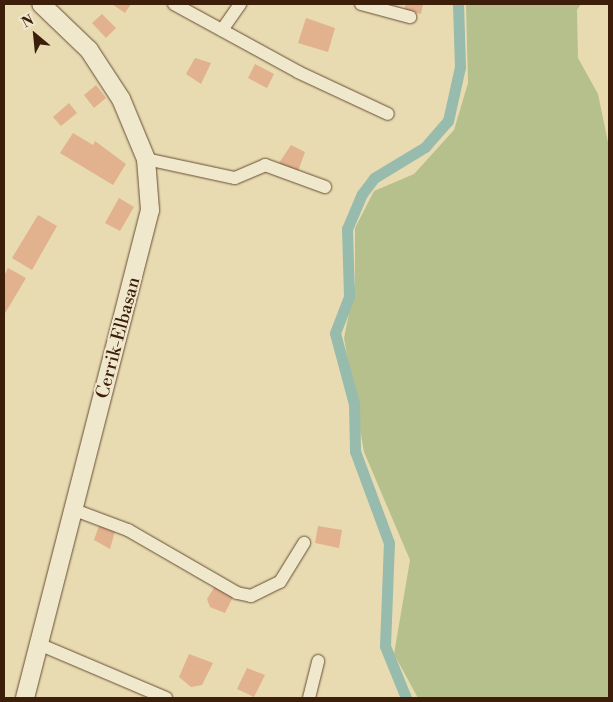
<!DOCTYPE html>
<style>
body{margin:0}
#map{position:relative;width:613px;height:702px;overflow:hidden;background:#e8dbb1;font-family:"Libre Bodoni",serif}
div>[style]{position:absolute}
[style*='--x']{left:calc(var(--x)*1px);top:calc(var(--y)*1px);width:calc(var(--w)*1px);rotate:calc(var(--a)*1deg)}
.green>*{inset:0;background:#b6c08c}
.canal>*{height:11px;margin:-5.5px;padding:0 5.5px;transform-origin:5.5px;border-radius:5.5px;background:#97bbac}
.building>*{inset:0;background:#e2b18e}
.roads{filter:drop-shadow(0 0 1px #674d34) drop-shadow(0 0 1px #674d34)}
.street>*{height:12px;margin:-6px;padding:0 6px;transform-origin:6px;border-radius:6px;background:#f0e8cc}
.secondary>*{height:18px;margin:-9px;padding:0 9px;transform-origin:9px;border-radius:9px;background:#f0e8cc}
span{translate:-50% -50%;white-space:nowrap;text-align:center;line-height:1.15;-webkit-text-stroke:4px #f0e8cc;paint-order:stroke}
.street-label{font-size:18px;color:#3c1e0b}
.frame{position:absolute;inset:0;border:5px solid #3c1e0b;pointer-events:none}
.north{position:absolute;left:10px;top:10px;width:50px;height:50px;-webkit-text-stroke:4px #f0e8cc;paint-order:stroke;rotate:332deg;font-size:14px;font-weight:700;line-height:20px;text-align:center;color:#3c1e0b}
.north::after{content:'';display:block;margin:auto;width:18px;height:22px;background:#3c1e0b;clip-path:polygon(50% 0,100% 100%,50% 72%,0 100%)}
</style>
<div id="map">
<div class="green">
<div style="clip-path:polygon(466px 4px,581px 4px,577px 10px,578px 58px,598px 94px,609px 147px,609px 698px,418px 698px,394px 654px,410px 560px,364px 452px,344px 338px,355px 283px,355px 228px,374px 191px,414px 174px,454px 130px,468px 83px)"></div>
</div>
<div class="canal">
<div style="--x:406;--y:698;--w:56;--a:-112"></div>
<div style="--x:385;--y:646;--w:103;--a:-87.8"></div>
<div style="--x:389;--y:543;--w:98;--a:-110.3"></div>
<div style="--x:355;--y:451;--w:47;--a:-91.2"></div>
<div style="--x:354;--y:404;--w:73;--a:-105"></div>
<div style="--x:335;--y:333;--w:40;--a:-69"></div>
<div style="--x:349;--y:296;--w:67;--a:-91.7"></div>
<div style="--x:347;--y:229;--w:38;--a:-67"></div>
<div style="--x:362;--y:194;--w:20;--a:-53"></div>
<div style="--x:374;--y:178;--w:60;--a:-31.3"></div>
<div style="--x:425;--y:147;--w:35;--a:-49"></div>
<div style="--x:448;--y:121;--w:55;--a:-77.5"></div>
<div style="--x:460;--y:67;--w:63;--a:-91.8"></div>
</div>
<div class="building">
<div style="clip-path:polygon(112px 4px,131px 4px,125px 13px)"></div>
<div style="clip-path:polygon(406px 4px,423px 4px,421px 14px,404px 10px)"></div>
<div style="clip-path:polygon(102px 14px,116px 28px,106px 38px,92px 23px)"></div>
<div style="clip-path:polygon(306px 18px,335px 28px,328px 52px,298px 43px)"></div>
<div style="clip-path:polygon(195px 58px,211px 63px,201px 84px,186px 74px)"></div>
<div style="clip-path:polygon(255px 64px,274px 74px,267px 88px,248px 78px)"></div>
<div style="clip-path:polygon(96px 85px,106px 98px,94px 108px,84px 95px)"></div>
<div style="clip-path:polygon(69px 103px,77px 113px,61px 126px,53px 117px)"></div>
<div style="clip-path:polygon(73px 133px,93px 145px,95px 141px,126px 164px,113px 185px,60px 153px)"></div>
<div style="clip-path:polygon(291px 145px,305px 152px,297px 174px,279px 163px)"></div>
<div style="clip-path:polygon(119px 198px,134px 207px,120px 231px,105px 223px)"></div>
<div style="clip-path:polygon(38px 215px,57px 226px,32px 270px,12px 258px)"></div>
<div style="clip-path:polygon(8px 268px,26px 278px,4px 315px,4px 276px)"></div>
<div style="clip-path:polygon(100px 523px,116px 528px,110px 549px,94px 540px)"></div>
<div style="clip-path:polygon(318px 526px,342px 530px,339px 548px,315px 543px)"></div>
<div style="clip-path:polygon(215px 586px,234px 595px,225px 613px,210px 607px,207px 599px)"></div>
<div style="clip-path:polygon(189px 654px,213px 663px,202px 685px,191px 687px,179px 677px)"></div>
<div style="clip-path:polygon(247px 668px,265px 675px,254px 697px,237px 689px)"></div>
</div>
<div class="roads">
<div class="street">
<div style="--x:174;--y:4;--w:141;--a:28.7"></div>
<div style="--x:298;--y:72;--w:99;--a:25"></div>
<div style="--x:361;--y:4;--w:51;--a:14.9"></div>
<div style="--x:222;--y:30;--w:32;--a:-55"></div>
<div style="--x:146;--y:159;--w:91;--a:12.1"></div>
<div style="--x:235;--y:178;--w:33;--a:-23"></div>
<div style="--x:265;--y:165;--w:64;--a:20.1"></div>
<div style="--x:72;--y:509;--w:60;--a:20.6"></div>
<div style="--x:128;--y:530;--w:126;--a:30"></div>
<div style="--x:237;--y:593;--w:14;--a:12"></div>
<div style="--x:251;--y:596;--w:32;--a:-26"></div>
<div style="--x:280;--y:582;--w:46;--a:-58.4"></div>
<div style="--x:41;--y:645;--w:136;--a:23"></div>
<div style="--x:309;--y:698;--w:38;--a:-76"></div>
</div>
<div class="secondary">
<div style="--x:25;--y:698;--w:504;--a:-75.63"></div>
<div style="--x:150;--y:210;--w:51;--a:-94.5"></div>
<div style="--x:146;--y:159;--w:65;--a:-112.6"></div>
<div style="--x:121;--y:99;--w:59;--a:-123.1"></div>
<div style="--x:89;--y:50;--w:66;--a:-136.2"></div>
</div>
</div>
<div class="street-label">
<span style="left:119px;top:338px;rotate:-75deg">Cerrik-Elbasan</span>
</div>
<div class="frame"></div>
<div class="north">N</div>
</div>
